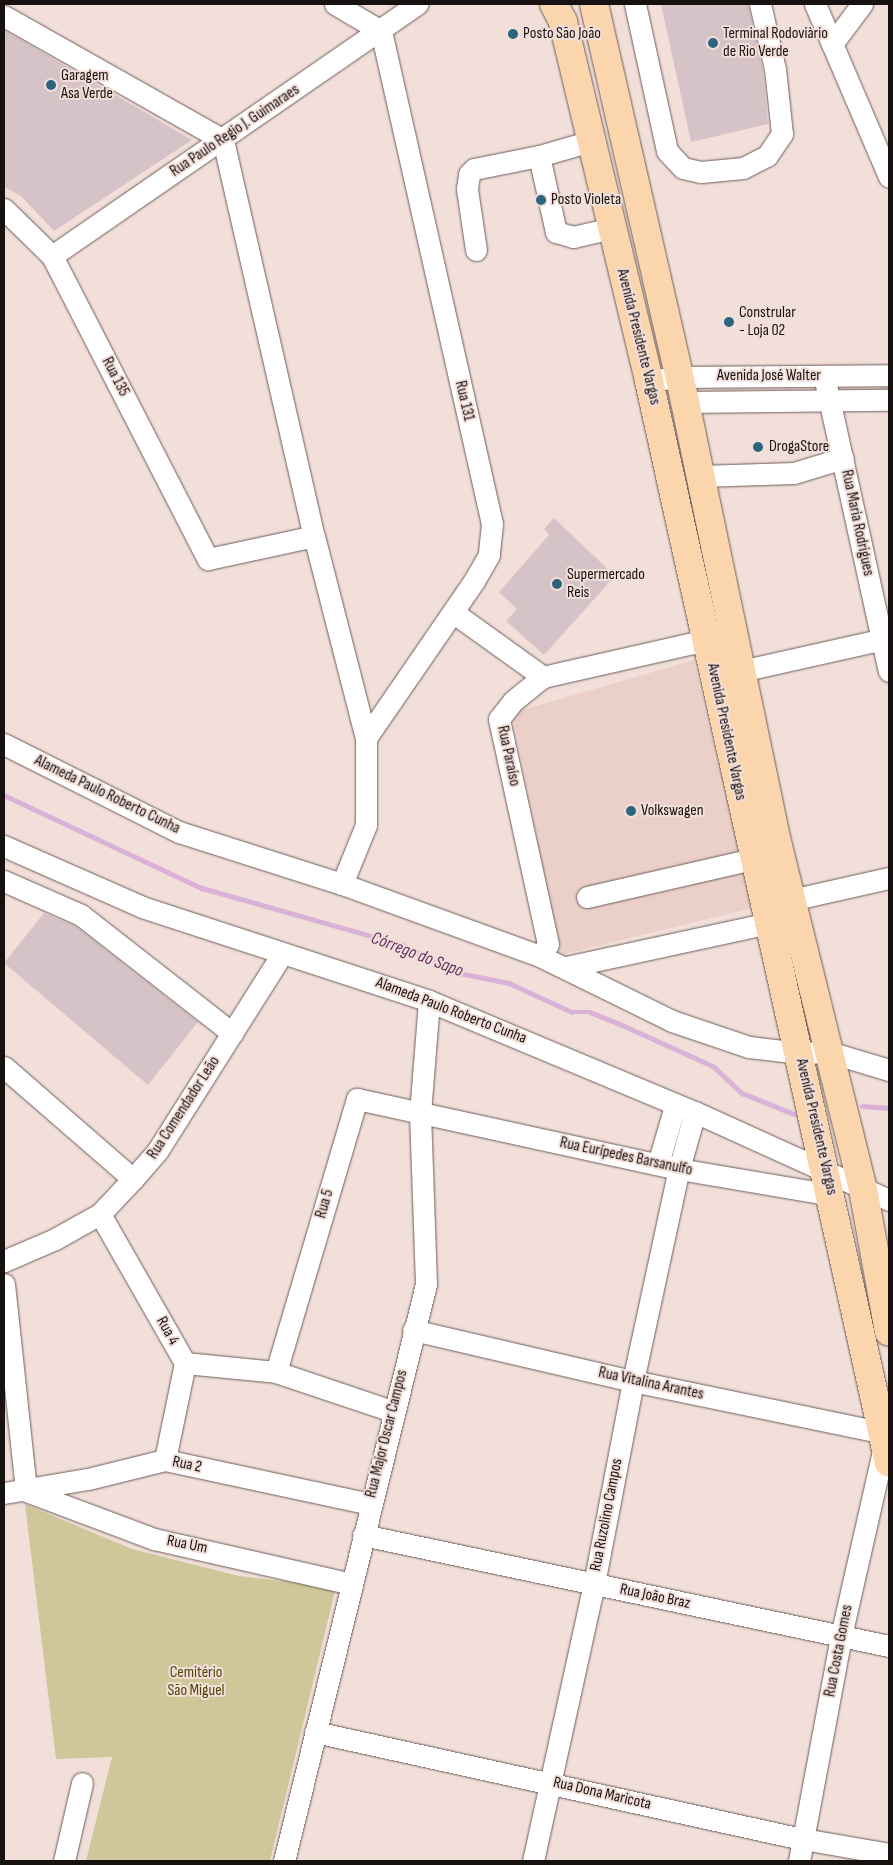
<!DOCTYPE html>
<meta charset="utf-8">
<style>
body{margin:0}
#map{position:relative;width:893px;height:1865px;overflow:hidden;background:#f2dfda;font-family:"Sofia Sans Condensed",sans-serif}
div>[style]{position:absolute}
[style*='--x']{left:calc(var(--x)*1px);top:calc(var(--y)*1px);width:calc(var(--w)*1px);rotate:calc(var(--a)*1deg)}
.built>*{inset:0;background:#ebd0c9}
.green>*{inset:0;background:#cec799}
.stream>*{height:4.5px;margin:-2.25px;padding:0 2.25px;transform-origin:2.25px;border-radius:2.25px;background:#dbb2d7}
.building>*{inset:0;background:#d6c3c7}
.roads{filter:drop-shadow(0 0 1px #6c5c58) drop-shadow(0 0 1px #6c5c58)}
.minor>*{height:21px;margin:-10.5px;padding:0 10.5px;transform-origin:10.5px;border-radius:10.5px;background:#fff}
.major>*{height:28px;margin:-14px;padding:0 14px;transform-origin:14px;border-radius:14px;background:#fbd6ad}
.dots>*{width:14px;height:14px;translate:-50% -50%;box-sizing:border-box;border:2px solid #f2dfda;border-radius:50%}
span{translate:-50% -50%;white-space:nowrap;text-align:center;line-height:1.15;-webkit-text-stroke:4px #f2dfda;paint-order:stroke}
.poi-label{font-size:16px;color:#171110}
.left{translate:0 -50%;text-align:left}
.street-label{font-size:16px;color:#171110}
.park-label{font-size:16px;color:#504605}
.water-label{font-size:18px;color:#653362;font-style:italic}
.frame{position:absolute;inset:0;border:5px solid #171110;pointer-events:none}
</style>
<div id="map">
<div class="built">
<div style="clip-path:polygon(694px 660px,753px 908px,560px 955px,512px 713px)"></div>
</div>
<div class="green">
<div style="clip-path:polygon(25px 1504px,132px 1549px,239px 1576px,336px 1587px,270px 1861px,86px 1861px,112px 1757px,56px 1759px)"></div>
</div>
<div class="stream">
<div style="--x:4;--y:795;--w:219;--a:25.2"></div>
<div style="--x:202;--y:888;--w:209;--a:15.8"></div>
<div style="--x:403;--y:945;--w:58;--a:27.9"></div>
<div style="--x:454;--y:972;--w:56;--a:11.3"></div>
<div style="--x:509;--y:983;--w:69;--a:24.7"></div>
<div style="--x:572;--y:1012;--w:18;--a:0"></div>
<div style="--x:590;--y:1012;--w:32;--a:22"></div>
<div style="--x:620;--y:1024;--w:102;--a:24.3"></div>
<div style="--x:713;--y:1066;--w:40;--a:43"></div>
<div style="--x:742;--y:1093;--w:56;--a:22"></div>
<div style="--x:862;--y:1106;--w:27;--a:4"></div>
</div>
<div class="building">
<div style="clip-path:polygon(661px 4px,748px 4px,763px 71px,768px 124px,691px 142px)"></div>
<div style="clip-path:polygon(4px 30px,47px 55px,192px 140px,54px 231px,21px 196px,4px 187px)"></div>
<div style="clip-path:polygon(554px 518px,615px 576px,544px 655px,506px 621px,517px 609px,499px 592px,549px 535px,544px 529px)"></div>
<div style="clip-path:polygon(44px 913px,75px 926px,198px 1022px,148px 1085px,4px 963px)"></div>
</div>
<div class="roads">
<div class="minor">
<div style="--x:335;--y:4;--w:53;--a:30.4"></div>
<div style="--x:381;--y:31;--w:505;--a:77.31"></div>
<div style="--x:492;--y:524;--w:31;--a:96"></div>
<div style="--x:489;--y:555;--w:30;--a:120"></div>
<div style="--x:474;--y:581;--w:191;--a:124.5"></div>
<div style="--x:635;--y:4;--w:150;--a:77.7"></div>
<div style="--x:667;--y:151;--w:23;--a:47"></div>
<div style="--x:683;--y:168;--w:18;--a:13"></div>
<div style="--x:701;--y:172;--w:42;--a:-5.4"></div>
<div style="--x:743;--y:168;--w:27;--a:-27"></div>
<div style="--x:767;--y:156;--w:27;--a:-56"></div>
<div style="--x:782;--y:134;--w:65;--a:-96.1"></div>
<div style="--x:775;--y:69;--w:67;--a:-103"></div>
<div style="--x:815;--y:4;--w:188;--a:66.8"></div>
<div style="--x:4;--y:16;--w:252;--a:29.5"></div>
<div style="--x:223;--y:140;--w:406;--a:77.1"></div>
<div style="--x:314;--y:536;--w:209;--a:75.6"></div>
<div style="--x:366;--y:738;--w:87;--a:90"></div>
<div style="--x:366;--y:825;--w:64;--a:112.1"></div>
<div style="--x:832;--y:44;--w:50;--a:-53.1"></div>
<div style="--x:591;--y:141;--w:54;--a:163.9"></div>
<div style="--x:539;--y:156;--w:78;--a:77.4"></div>
<div style="--x:556;--y:232;--w:18;--a:16"></div>
<div style="--x:573;--y:237;--w:40;--a:-13"></div>
<div style="--x:4;--y:209;--w:67;--a:44.4"></div>
<div style="--x:52;--y:256;--w:341;--a:62.8"></div>
<div style="--x:208;--y:559;--w:108;--a:-12.2"></div>
<div style="--x:476;--y:250;--w:62;--a:-98.4"></div>
<div style="--x:467;--y:189;--w:15;--a:-82"></div>
<div style="--x:469;--y:174;--w:7;--a:-45"></div>
<div style="--x:474;--y:169;--w:66;--a:-11.3"></div>
<div style="--x:52;--y:256;--w:444;--a:-34.6"></div>
<div style="--x:824;--y:376;--w:302;--a:77.6"></div>
<div style="--x:649;--y:381;--w:30;--a:-8"></div>
<div style="--x:679;--y:377;--w:210;--a:-0.5"></div>
<div style="--x:685;--y:402;--w:204;--a:-0.6"></div>
<div style="--x:700;--y:476;--w:94;--a:-1.8"></div>
<div style="--x:794;--y:473;--w:51;--a:-17"></div>
<div style="--x:454;--y:613;--w:110;--a:35.7"></div>
<div style="--x:741;--y:671;--w:152;--a:-12.6"></div>
<div style="--x:4;--y:744;--w:196;--a:26.7"></div>
<div style="--x:179;--y:832;--w:171;--a:17.7"></div>
<div style="--x:342;--y:884;--w:211;--a:20"></div>
<div style="--x:540;--y:956;--w:147;--a:26.2"></div>
<div style="--x:672;--y:1021;--w:81;--a:18.7"></div>
<div style="--x:749;--y:1047;--w:50;--a:6.8"></div>
<div style="--x:799;--y:1053;--w:30;--a:-2"></div>
<div style="--x:829;--y:1052;--w:63;--a:16.7"></div>
<div style="--x:4;--y:846;--w:151;--a:23.8"></div>
<div style="--x:142;--y:907;--w:302;--a:18.1"></div>
<div style="--x:429;--y:1001;--w:288;--a:22.7"></div>
<div style="--x:695;--y:1112;--w:213;--a:24.4"></div>
<div style="--x:4;--y:881;--w:84;--a:23.8"></div>
<div style="--x:81;--y:915;--w:192;--a:38"></div>
<div style="--x:587;--y:897;--w:170;--a:-12.9"></div>
<div style="--x:791;--y:900;--w:100;--a:-12.7"></div>
<div style="--x:540;--y:956;--w:14;--a:-56"></div>
<div style="--x:548;--y:944;--w:230;--a:-102.3"></div>
<div style="--x:499;--y:719;--w:23;--a:-52"></div>
<div style="--x:513;--y:701;--w:38;--a:-39"></div>
<div style="--x:543;--y:677;--w:167;--a:-12.8"></div>
<div style="--x:566;--y:967;--w:208;--a:-12.2"></div>
<div style="--x:4;--y:1067;--w:171;--a:41"></div>
<div style="--x:658;--y:1164;--w:60;--a:-73.7"></div>
<div style="--x:100;--y:1214;--w:172;--a:60.3"></div>
<div style="--x:185;--y:1363;--w:99;--a:101.7"></div>
<div style="--x:4;--y:1261;--w:56;--a:-23.3"></div>
<div style="--x:55;--y:1239;--w:51;--a:-29.1"></div>
<div style="--x:100;--y:1214;--w:48;--a:-46.7"></div>
<div style="--x:133;--y:1179;--w:38;--a:-49"></div>
<div style="--x:158;--y:1150;--w:232;--a:-57.7"></div>
<div style="--x:4;--y:1284;--w:207;--a:83.9"></div>
<div style="--x:413;--y:1330;--w:226;--a:13.1"></div>
<div style="--x:633;--y:1381;--w:261;--a:11.7"></div>
<div style="--x:185;--y:1363;--w:91;--a:5.6"></div>
<div style="--x:276;--y:1372;--w:122;--a:18.6"></div>
<div style="--x:276;--y:1372;--w:285;--a:-73.5"></div>
<div style="--x:357;--y:1099;--w:330;--a:12.3"></div>
<div style="--x:679;--y:1169;--w:155;--a:9.6"></div>
<div style="--x:26;--y:1491;--w:137;--a:20.6"></div>
<div style="--x:154;--y:1539;--w:203;--a:12.8"></div>
<div style="--x:4;--y:1493;--w:85;--a:-9.5"></div>
<div style="--x:88;--y:1479;--w:79;--a:-13.9"></div>
<div style="--x:165;--y:1460;--w:210;--a:12.1"></div>
<div style="--x:363;--y:1535;--w:538;--a:11.92"></div>
<div style="--x:315;--y:1732;--w:500;--a:12.4"></div>
<div style="--x:803;--y:1839;--w:87;--a:9.9"></div>
<div style="--x:64;--y:1861;--w:80;--a:-77"></div>
<div style="--x:284;--y:1861;--w:594;--a:-76.17"></div>
<div style="--x:426;--y:1284;--w:171;--a:-92"></div>
<div style="--x:420;--y:1113;--w:112;--a:-85.4"></div>
<div style="--x:533;--y:1861;--w:284;--a:-77.6"></div>
<div style="--x:594;--y:1584;--w:207;--a:-79.1"></div>
<div style="--x:633;--y:1381;--w:217;--a:-77.8"></div>
<div style="--x:679;--y:1169;--w:59;--a:-74.3"></div>
<div style="--x:799;--y:1861;--w:229;--a:-79.4"></div>
<div style="--x:841;--y:1636;--w:198;--a:-77.2"></div>
</div>
<div class="major">
<div style="--x:554;--y:4;--w:20;--a:63"></div>
<div style="--x:563;--y:22;--w:369;--a:76.5"></div>
<div style="--x:649;--y:381;--w:1108;--a:77.49"></div>
<div style="--x:594;--y:4;--w:408;--a:77.1"></div>
<div style="--x:685;--y:402;--w:454;--a:78.2"></div>
<div style="--x:778;--y:846;--w:353;--a:76.1"></div>
<div style="--x:863;--y:1189;--w:145;--a:79.7"></div>
</div>
</div>
<div class="dots">
<div style="left:513px;top:34px;background:#2d657f"></div>
<div style="left:713px;top:43px;background:#2d657f"></div>
<div style="left:51px;top:85px;background:#2d657f"></div>
<div style="left:541px;top:200px;background:#2d657f"></div>
<div style="left:729px;top:322px;background:#2d657f"></div>
<div style="left:758px;top:447px;background:#2d657f"></div>
<div style="left:557px;top:584px;background:#2d657f"></div>
<div style="left:631px;top:811px;background:#2d657f"></div>
</div>
<div class="poi-label">
<span class="left" style="left:523px;top:34px">Posto São João</span>
<span class="left" style="left:723px;top:43px">Terminal Rodoviàrio<br>de Rio Verde</span>
<span class="left" style="left:61px;top:85px">Garagem<br>Asa Verde</span>
<span class="left" style="left:551px;top:200px">Posto Violeta</span>
<span class="left" style="left:739px;top:322px">Constrular<br>- Loja 02</span>
<span class="left" style="left:769px;top:447px">DrogaStore</span>
<span class="left" style="left:567px;top:584px">Supermercado<br>Reis</span>
<span class="left" style="left:641px;top:811px">Volkswagen</span>
</div>
<div class="street-label">
<span style="left:235px;top:131px;rotate:-34deg">Rua Paulo Regio J. Guimaraes</span>
<span style="left:638px;top:337px;rotate:76deg">Avenida Presidente Vargas</span>
<span style="left:769px;top:376px">Avenida José Walter</span>
<span style="left:115px;top:377px;rotate:63deg">Rua 135</span>
<span style="left:464px;top:401px;rotate:77deg">Rua 131</span>
<span style="left:857px;top:523px;rotate:78deg">Rua Maria Rodrigues</span>
<span style="left:726px;top:732px;rotate:78deg">Avenida Presidente Vargas</span>
<span style="left:508px;top:756px;rotate:78deg">Rua Paraíso</span>
<span style="left:107px;top:795px;rotate:26deg">Alameda Paulo Roberto Cunha</span>
<span style="left:451px;top:1011px;rotate:21deg">Alameda Paulo Roberto Cunha</span>
<span style="left:184px;top:1108px;rotate:-57deg">Rua Comendador Leão</span>
<span style="left:816px;top:1127px;rotate:77deg">Avenida Presidente Vargas</span>
<span style="left:626px;top:1157px;rotate:12deg">Rua Eurípedes Barsanulfo</span>
<span style="left:325px;top:1204px;rotate:-74deg">Rua 5</span>
<span style="left:167px;top:1331px;rotate:61deg">Rua 4</span>
<span style="left:651px;top:1384px;rotate:12deg">Rua Vitalina Arantes</span>
<span style="left:387px;top:1434px;rotate:-76deg">Rua Major Oscar Campos</span>
<span style="left:187px;top:1465px;rotate:12deg">Rua 2</span>
<span style="left:607px;top:1515px;rotate:-79deg">Rua Ruzolino Campos</span>
<span style="left:187px;top:1545px;rotate:11deg">Rua Um</span>
<span style="left:655px;top:1597px;rotate:12deg">Rua João Braz</span>
<span style="left:839px;top:1651px;rotate:-79deg">Rua Costa Gomes</span>
<span style="left:602px;top:1794px;rotate:13deg">Rua Dona Maricota</span>
</div>
<div class="park-label">
<span style="left:196px;top:1682px">Cemitério<br>São Miguel</span>
</div>
<div class="water-label">
<span style="left:417px;top:955px;rotate:21deg">Córrego do Sapo</span>
</div>
<div class="frame"></div>
</div>
